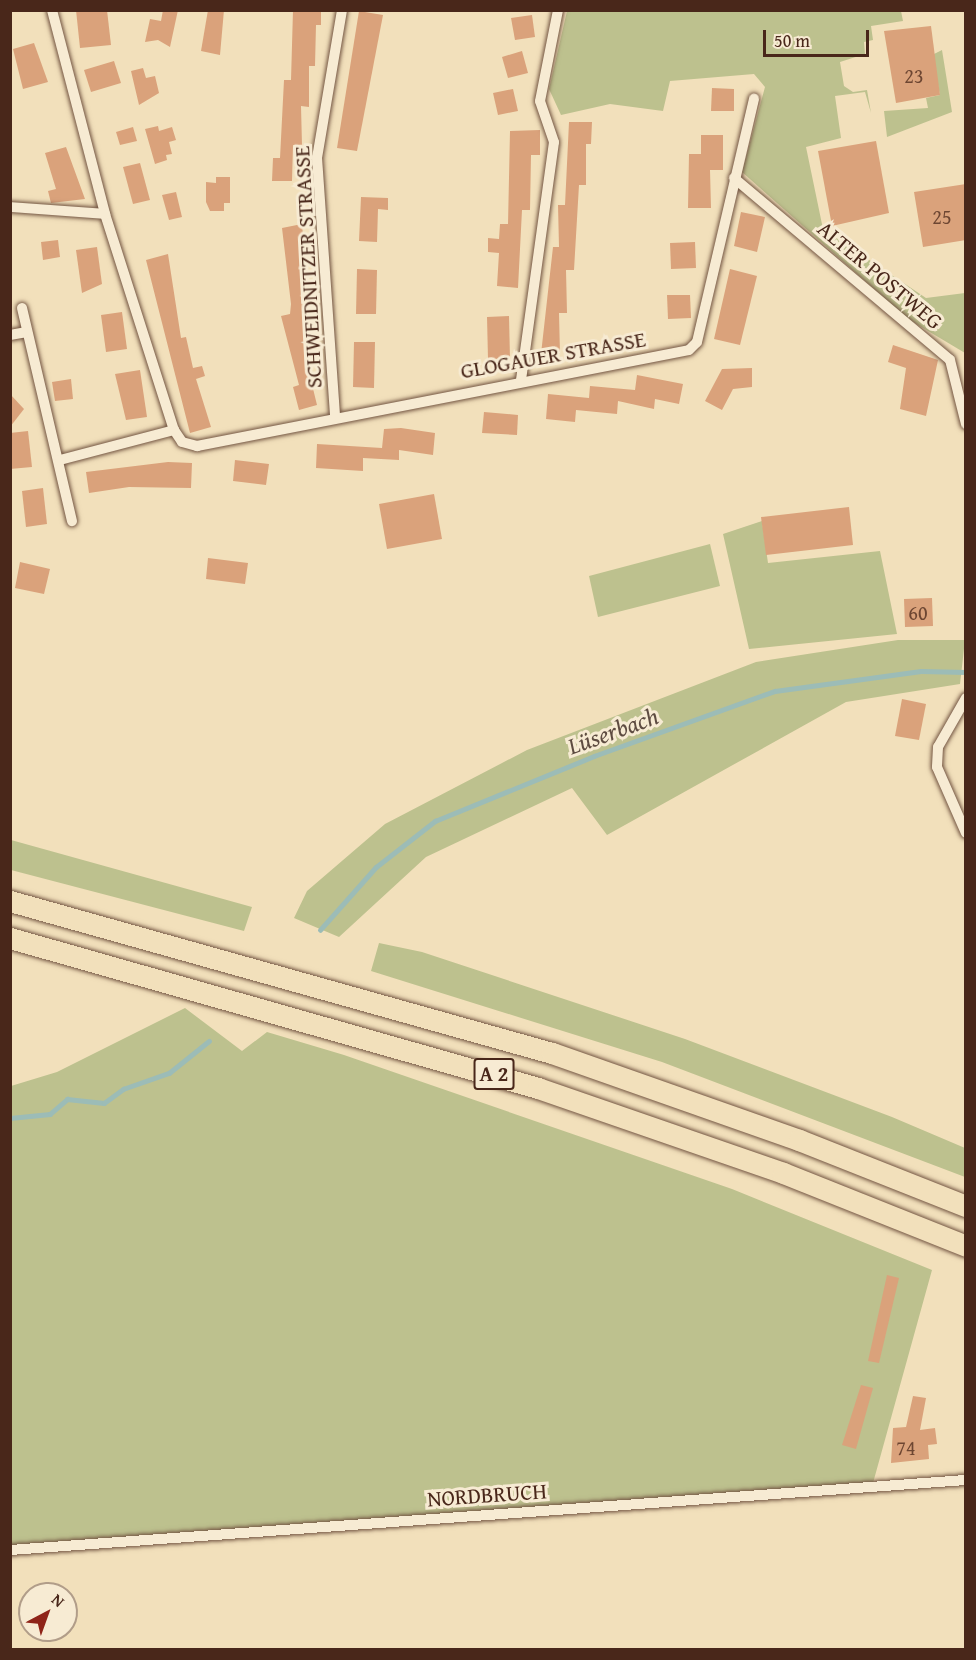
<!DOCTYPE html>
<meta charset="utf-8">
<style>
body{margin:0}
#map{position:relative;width:976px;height:1660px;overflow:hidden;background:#f2e0bb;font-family:"Gentium Book Plus",serif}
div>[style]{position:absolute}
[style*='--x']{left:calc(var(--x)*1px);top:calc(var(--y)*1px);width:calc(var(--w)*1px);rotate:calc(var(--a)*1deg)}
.green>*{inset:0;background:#bdc18e}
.stream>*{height:4.5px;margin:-2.25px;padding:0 2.25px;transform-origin:2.25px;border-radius:2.25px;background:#9cbcb7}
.building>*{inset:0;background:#daa27b}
.roads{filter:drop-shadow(0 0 2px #735542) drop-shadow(0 0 2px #735542)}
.street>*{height:10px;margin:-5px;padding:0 5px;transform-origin:5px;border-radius:5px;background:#f7ebd3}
.highway>*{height:21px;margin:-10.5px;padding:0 10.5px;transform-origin:10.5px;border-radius:10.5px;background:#f2e0bb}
span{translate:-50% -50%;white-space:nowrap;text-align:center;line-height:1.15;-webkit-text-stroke:6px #f7ebd3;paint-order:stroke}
.number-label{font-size:20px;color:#6d4632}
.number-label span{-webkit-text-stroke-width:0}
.shield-label span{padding:2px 4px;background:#f7ebd3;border:2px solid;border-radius:4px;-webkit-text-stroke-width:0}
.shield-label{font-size:21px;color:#49271a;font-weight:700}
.street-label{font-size:22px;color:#49271a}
.water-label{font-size:24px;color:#5e4c41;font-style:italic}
.frame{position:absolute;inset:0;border:12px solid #49271a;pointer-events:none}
.north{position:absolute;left:18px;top:1582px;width:60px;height:60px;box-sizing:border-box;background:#f7ebd3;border:2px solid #b19d89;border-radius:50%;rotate:41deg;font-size:16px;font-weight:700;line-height:24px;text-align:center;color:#49271a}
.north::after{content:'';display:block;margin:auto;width:21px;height:27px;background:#8f2418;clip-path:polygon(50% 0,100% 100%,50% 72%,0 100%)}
.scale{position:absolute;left:763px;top:30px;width:106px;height:27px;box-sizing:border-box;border:3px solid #49271a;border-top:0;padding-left:8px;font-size:18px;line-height:21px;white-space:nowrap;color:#49271a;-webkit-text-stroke:4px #f7ebd3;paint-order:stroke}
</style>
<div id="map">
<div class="green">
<div style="clip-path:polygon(567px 11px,901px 11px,903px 21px,871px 26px,873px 40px,864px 42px,865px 54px,840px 62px,844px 86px,853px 92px,867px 90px,871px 113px,865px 92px,835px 96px,841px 138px,806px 147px,823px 229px,926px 298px,965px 293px,965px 353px,908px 319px,742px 172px,765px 87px,754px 74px,670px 81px,663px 111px,610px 104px,561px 115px,549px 89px)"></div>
<div style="clip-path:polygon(942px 50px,952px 112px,887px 137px,884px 111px,928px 108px,926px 98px,940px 95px,932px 55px)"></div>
<div style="clip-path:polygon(762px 521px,768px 563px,880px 551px,897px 634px,749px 649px,723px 534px)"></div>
<div style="clip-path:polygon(710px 544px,720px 586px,598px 617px,589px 576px)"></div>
<div style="clip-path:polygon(898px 640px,965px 640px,960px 684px,846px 702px,607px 835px,572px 788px,426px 857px,339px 937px,294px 918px,307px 891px,385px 824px,527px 750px,756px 662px)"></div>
<div style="clip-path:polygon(10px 840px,11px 840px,252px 907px,244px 931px,11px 870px)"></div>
<div style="clip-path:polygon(379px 943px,422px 952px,685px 1039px,892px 1117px,965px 1148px,965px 1177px,662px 1062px,371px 971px)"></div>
<div style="clip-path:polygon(185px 1008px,242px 1051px,267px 1032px,344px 1055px,732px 1189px,932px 1270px,873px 1483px,11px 1550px,11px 1086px,57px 1072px)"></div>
</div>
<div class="stream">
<div style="--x:320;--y:930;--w:84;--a:-48.4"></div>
<div style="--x:376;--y:867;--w:75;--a:-37.9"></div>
<div style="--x:435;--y:821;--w:172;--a:-22.2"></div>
<div style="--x:594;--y:756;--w:192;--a:-19.8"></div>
<div style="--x:775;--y:691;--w:147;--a:-7.8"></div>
<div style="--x:921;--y:671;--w:45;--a:1.3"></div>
<div style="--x:10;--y:1118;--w:40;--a:-5.7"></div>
<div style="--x:50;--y:1114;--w:23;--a:-41"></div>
<div style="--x:67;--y:1099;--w:37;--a:6"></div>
<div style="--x:104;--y:1103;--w:24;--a:-36"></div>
<div style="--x:123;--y:1089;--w:49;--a:-19.2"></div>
<div style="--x:169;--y:1073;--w:51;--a:-38.7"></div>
</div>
<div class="building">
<div style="clip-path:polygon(76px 10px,107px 10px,111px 45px,80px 48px)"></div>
<div style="clip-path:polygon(163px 10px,178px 10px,170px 47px,158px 40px,145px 42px,150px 19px,161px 21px)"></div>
<div style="clip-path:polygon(208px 10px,224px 10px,220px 55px,201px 51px)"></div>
<div style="clip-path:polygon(293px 10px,321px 10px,321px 25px,316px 25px,315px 66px,309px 66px,309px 107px,301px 106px,302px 145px,293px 145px,292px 181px,272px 181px,273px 158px,280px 158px,284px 80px,291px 80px)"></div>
<div style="clip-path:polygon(359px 11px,383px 15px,357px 151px,337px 148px)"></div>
<div style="clip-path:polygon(532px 15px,535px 37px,515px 40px,511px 18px)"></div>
<div style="clip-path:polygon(931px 26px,940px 95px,896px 103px,884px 31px)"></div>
<div style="clip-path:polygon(34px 43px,48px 82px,23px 89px,13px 49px)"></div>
<div style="clip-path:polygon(522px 51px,528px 73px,508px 78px,502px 57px)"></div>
<div style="clip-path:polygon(114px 61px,121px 83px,91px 92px,84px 70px)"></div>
<div style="clip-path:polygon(143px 68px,146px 78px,155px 76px,159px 93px,139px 105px,131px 71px)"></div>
<div style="clip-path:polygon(712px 88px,734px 89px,734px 111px,711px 111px)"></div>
<div style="clip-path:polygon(513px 89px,518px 111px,498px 115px,493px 93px)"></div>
<div style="clip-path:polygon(569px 122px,592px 122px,591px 144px,586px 144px,586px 185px,579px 185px,574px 270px,566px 270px,567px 313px,559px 313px,560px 354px,541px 354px,553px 247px,559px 247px,558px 205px,565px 205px)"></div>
<div style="clip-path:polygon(158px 126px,159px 131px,172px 127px,176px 140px,169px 142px,172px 154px,166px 155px,167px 160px,155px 164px,145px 129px)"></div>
<div style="clip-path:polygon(133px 127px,137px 141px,120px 145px,116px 132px)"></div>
<div style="clip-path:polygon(540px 130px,540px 155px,531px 155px,530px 210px,522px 210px,518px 288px,497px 286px,499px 253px,488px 252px,488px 238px,499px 239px,500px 224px,508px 224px,510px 131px)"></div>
<div style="clip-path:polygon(701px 135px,723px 135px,723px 170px,710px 170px,711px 208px,688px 208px,689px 154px,701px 154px)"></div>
<div style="clip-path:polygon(876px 141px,889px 213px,832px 226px,818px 151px)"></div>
<div style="clip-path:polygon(66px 147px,85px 199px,51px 203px,48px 191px,56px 189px,45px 153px)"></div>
<div style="clip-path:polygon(140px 163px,150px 200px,133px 204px,123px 167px)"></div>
<div style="clip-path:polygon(216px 177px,230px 177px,230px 203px,224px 203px,224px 211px,210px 211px,206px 202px,206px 182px,216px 183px)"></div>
<div style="clip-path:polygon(966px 184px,966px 240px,923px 247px,914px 192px)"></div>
<div style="clip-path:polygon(176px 192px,182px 217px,169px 220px,162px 195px)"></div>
<div style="clip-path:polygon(361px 197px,388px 198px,388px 210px,378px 209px,377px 242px,359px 241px)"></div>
<div style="clip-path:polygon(741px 212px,765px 217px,757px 252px,734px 246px)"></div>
<div style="clip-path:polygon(302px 224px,314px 363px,307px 364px,317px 405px,299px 410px,293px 387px,299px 385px,281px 316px,290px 314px,291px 304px,282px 228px)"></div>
<div style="clip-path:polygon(58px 240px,60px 257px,43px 260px,41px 242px)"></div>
<div style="clip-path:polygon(695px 242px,696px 268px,671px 269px,670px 243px)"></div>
<div style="clip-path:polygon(97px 247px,102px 284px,82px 293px,76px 250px)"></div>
<div style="clip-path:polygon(168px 254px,181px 338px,186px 337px,193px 368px,202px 366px,205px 376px,196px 379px,211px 427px,190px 433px,146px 260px)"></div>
<div style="clip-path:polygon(357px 269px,377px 270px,376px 314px,356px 314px)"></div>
<div style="clip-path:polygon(730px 269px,757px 276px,740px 345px,714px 339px)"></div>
<div style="clip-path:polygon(667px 295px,690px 295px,691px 318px,668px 319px)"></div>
<div style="clip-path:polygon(122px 312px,127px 349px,106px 352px,101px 315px)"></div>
<div style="clip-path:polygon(509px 316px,510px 359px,488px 359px,487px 317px)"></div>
<div style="clip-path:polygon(354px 342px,375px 342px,374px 388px,353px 387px)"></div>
<div style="clip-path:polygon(893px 345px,938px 360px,926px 416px,900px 409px,906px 368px,888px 362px)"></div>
<div style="clip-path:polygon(752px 368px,752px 387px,733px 389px,722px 410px,705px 401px,722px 369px)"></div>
<div style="clip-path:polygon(140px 370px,147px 417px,126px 420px,115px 374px)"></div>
<div style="clip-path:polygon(637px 375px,683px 384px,679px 404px,655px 399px,654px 409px,618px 401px,617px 414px,576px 410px,575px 422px,546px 419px,548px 394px,589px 398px,590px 386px,635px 390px)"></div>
<div style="clip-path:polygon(71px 379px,73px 399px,55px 401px,52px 382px)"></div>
<div style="clip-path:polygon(10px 394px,24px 409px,10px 427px)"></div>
<div style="clip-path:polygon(484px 412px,518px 415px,517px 435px,482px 433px)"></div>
<div style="clip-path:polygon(401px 428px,435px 433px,433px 455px,399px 450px,399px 460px,363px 458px,363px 471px,316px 468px,317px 444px,382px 448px,384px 429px)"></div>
<div style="clip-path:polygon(28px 431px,32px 467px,10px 469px,10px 433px)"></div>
<div style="clip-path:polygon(235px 460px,269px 464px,266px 485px,233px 481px)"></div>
<div style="clip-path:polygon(168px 462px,192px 463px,191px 488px,129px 487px,89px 493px,86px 472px)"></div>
<div style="clip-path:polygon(43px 488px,47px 524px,26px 527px,22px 491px)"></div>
<div style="clip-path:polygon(434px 494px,442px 539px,387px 549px,379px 504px)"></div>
<div style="clip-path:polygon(849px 507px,853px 545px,766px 555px,761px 517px)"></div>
<div style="clip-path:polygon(208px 558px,248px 563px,245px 584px,206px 579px)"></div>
<div style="clip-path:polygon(20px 562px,50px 569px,44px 594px,15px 588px)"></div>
<div style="clip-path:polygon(932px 598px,933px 626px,905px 627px,904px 599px)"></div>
<div style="clip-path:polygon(902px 699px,926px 704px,919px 740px,895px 736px)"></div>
<div style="clip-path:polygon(887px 1275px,899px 1278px,879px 1363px,868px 1361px)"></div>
<div style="clip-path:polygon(861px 1385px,873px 1388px,856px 1449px,842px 1445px)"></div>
<div style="clip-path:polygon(913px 1396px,926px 1398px,920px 1430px,935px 1428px,937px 1444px,928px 1445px,929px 1459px,891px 1463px,893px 1428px,906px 1427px)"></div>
</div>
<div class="roads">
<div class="street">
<div style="--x:52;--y:10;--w:211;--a:75.4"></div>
<div style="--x:105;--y:214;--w:227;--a:72.3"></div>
<div style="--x:174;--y:430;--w:14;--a:56"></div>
<div style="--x:182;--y:442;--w:16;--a:15"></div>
<div style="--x:197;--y:446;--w:501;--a:-11.04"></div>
<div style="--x:689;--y:350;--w:11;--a:-45"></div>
<div style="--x:697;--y:342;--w:250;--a:-76.8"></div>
<div style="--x:734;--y:178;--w:282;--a:40.1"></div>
<div style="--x:950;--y:360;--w:66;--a:76"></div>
<div style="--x:10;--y:207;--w:95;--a:4.2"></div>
<div style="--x:22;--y:308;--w:219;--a:76.8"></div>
<div style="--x:10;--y:335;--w:17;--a:-10"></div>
<div style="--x:521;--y:380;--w:240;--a:-82.1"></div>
<div style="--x:554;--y:142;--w:43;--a:-108.9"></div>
<div style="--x:540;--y:101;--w:93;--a:-78.8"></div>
<div style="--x:335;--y:415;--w:258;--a:-94"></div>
<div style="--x:317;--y:158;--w:150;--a:-80.4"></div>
<div style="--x:60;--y:460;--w:118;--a:-14.7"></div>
<div style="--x:966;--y:698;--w:56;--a:119.7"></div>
<div style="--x:938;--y:747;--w:20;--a:93"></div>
<div style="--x:937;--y:767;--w:72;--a:66.3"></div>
<div style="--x:10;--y:1550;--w:959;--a:-4.19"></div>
</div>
<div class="highway">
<div style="--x:10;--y:901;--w:563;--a:15.67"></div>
<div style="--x:552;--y:1053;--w:262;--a:19.4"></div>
<div style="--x:799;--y:1140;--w:180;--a:21.6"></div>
<div style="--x:10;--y:938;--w:549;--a:15.86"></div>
<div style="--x:538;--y:1088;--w:259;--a:19.1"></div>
<div style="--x:783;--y:1173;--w:197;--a:21.7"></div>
</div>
</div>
<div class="number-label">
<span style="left:914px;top:75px">23</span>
<span style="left:942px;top:216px">25</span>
<span style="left:918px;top:612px">60</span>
<span style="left:906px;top:1447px">74</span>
</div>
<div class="shield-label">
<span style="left:494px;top:1074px">A 2</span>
</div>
<div class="street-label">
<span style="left:308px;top:267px;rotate:-93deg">SCHWEIDNITZER STRASSE</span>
<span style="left:880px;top:275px;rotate:40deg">ALTER POSTWEG</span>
<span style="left:553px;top:355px;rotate:-10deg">GLOGAUER STRASSE</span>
<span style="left:487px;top:1495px;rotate:-4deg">NORDBRUCH</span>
</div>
<div class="water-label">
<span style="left:613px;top:731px;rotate:-20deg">Lüserbach</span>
</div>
<div class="frame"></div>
<div class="north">N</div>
<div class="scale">50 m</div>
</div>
